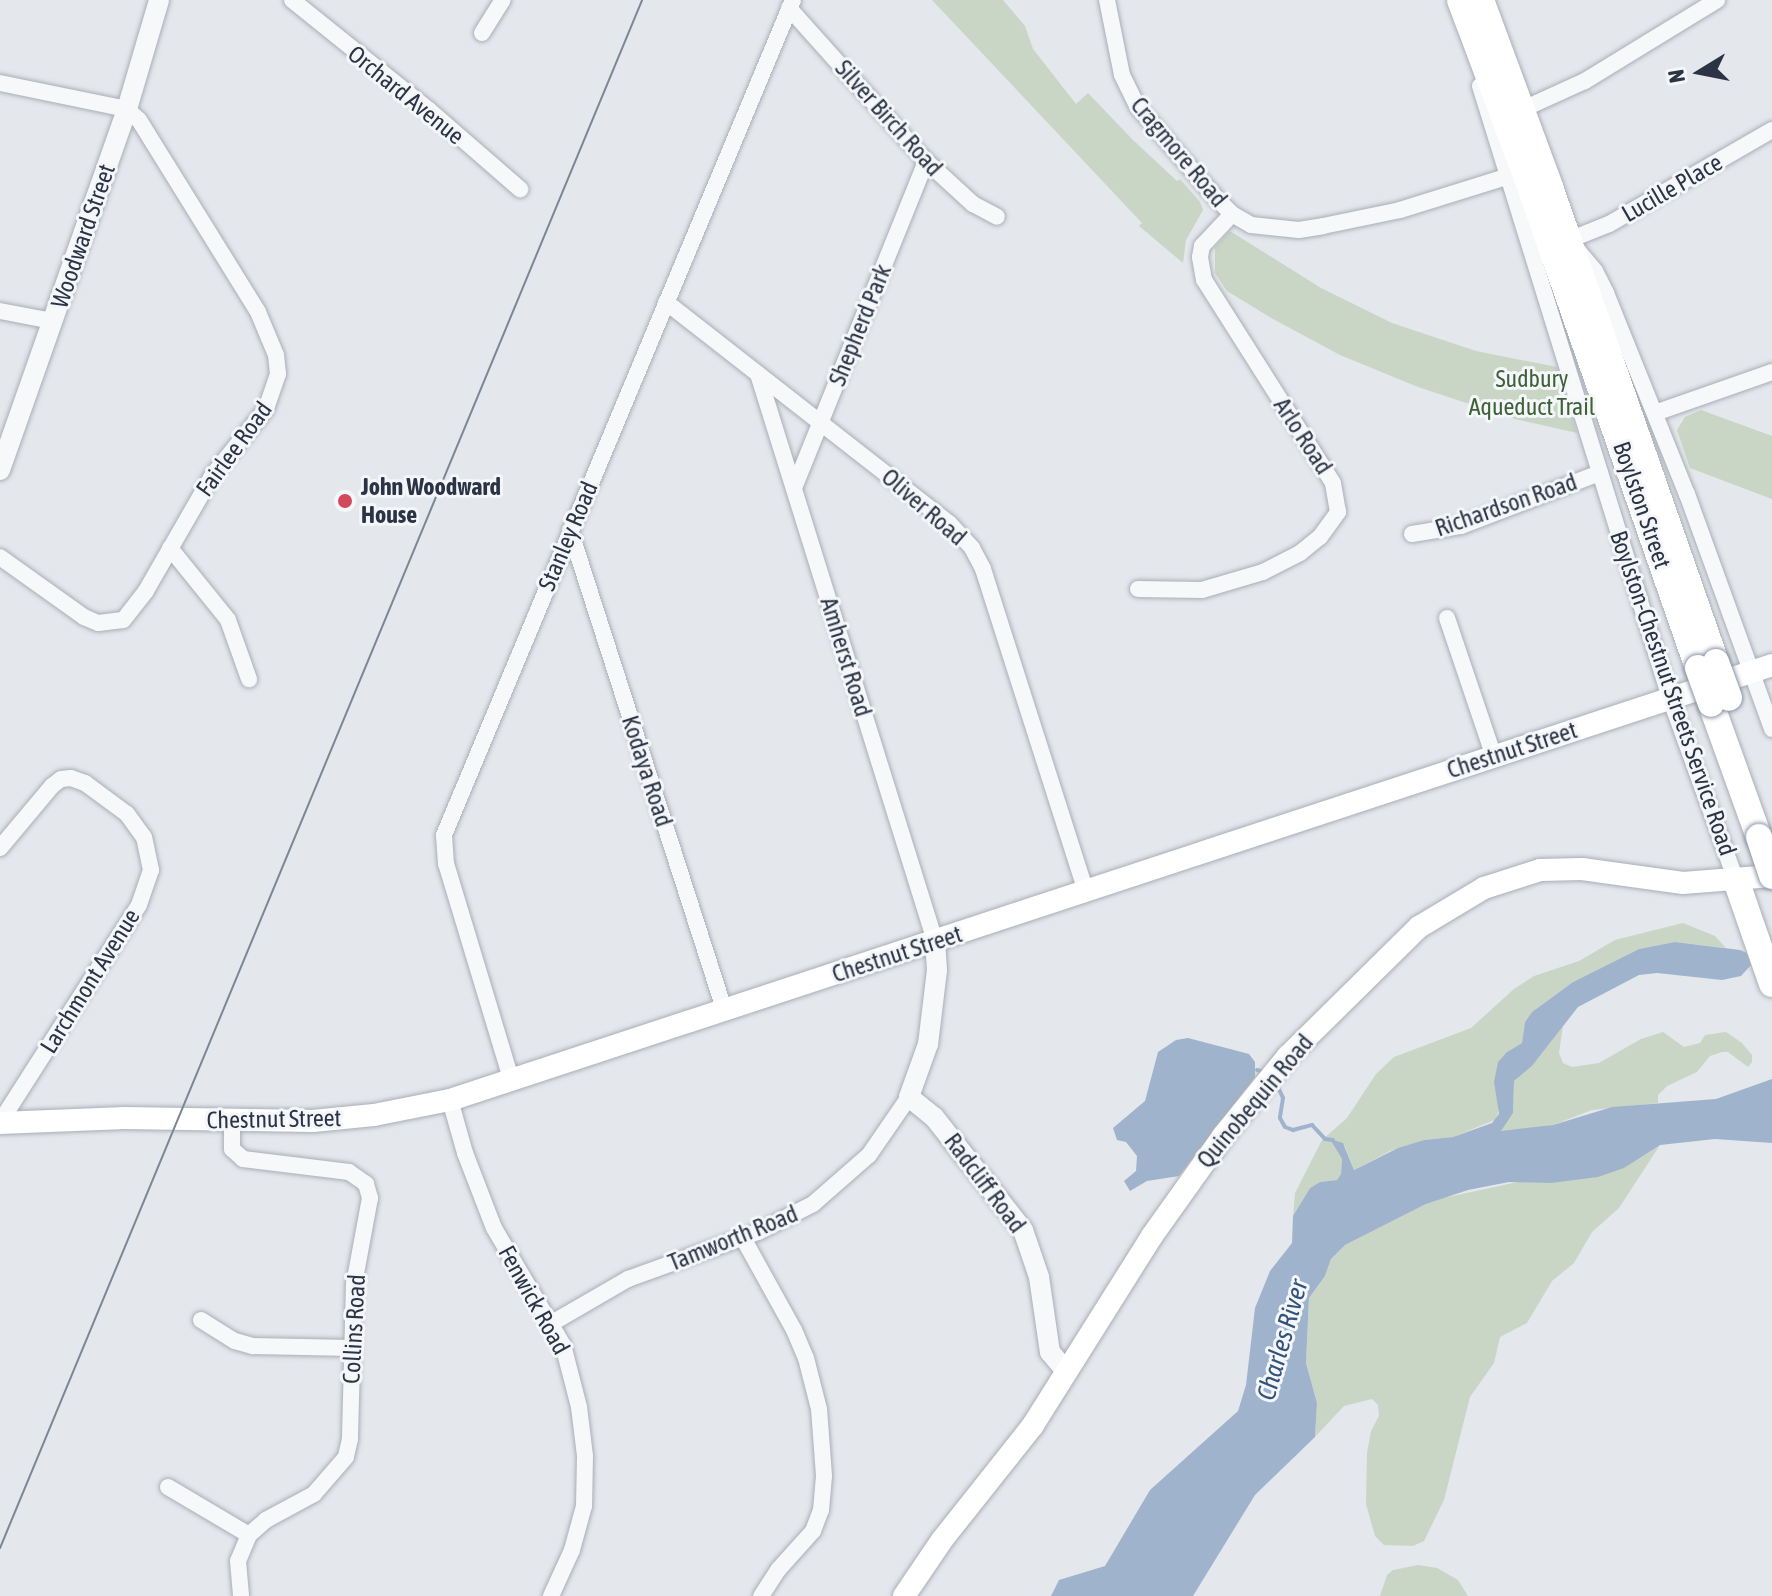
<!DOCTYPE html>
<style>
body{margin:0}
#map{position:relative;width:1772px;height:1596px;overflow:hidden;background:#e4e7ec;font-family:"Asap Condensed",sans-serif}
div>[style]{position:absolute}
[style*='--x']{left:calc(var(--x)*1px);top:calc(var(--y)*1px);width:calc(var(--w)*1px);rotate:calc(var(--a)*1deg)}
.green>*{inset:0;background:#c9d6c5}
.water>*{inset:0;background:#9fb4cc}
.stream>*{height:4px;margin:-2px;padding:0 2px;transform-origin:2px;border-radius:2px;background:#9fb4cc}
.roads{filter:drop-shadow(0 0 2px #a9aeb7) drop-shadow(0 0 2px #a9aeb7)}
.minor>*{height:16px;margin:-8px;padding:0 8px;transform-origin:8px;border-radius:8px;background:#f7f8fa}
.tertiary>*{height:20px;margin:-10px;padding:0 10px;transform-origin:10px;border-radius:10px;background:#f7f8fa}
.secondary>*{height:22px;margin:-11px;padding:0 11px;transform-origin:11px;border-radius:11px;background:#fff}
.trunk>*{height:26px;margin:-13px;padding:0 13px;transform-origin:13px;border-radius:13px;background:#fff}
.tram>*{height:2px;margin:-1px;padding:0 1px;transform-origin:1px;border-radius:1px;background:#7d8696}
.bridges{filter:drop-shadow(0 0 2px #8b94a3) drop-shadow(0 0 2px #8b94a3)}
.trunk-bridge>*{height:26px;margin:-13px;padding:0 13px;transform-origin:13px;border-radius:13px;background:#fff}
.dots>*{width:22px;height:22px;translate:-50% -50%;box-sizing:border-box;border:4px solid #f4f6f9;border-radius:50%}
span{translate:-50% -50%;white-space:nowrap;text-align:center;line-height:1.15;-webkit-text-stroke:6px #f4f6f9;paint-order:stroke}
.street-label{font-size:24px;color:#2b3445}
.park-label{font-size:24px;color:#3f6138}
.poi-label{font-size:24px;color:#2b3445;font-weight:700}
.left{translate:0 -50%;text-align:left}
.water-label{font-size:26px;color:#34527a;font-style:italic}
.north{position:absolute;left:1660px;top:32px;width:80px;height:80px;-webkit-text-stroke:6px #f4f6f9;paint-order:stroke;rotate:260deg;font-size:22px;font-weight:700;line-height:32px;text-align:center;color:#2b3445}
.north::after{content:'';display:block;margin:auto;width:28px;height:36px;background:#2b3445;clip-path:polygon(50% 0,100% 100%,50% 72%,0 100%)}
</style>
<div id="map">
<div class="green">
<div style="clip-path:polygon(932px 0,1003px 0,1025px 26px,1033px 49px,1076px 104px,1088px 93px,1133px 140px,1177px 181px,1180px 179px,1200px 202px,1203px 210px,1186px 240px,1183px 263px,1139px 226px,1142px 223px)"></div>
<div style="clip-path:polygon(1230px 231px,1321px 288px,1392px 323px,1476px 351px,1557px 367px,1577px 433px,1515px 419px,1418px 387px,1340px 355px,1273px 319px,1227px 291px,1215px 273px,1215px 247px)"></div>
<div style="clip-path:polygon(1701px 410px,1772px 436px,1772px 499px,1690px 468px,1677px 430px,1685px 417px)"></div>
<div style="clip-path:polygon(1683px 923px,1715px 936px,1726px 948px,1675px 942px,1639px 949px,1573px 982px,1532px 1012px,1525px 1022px,1522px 1043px,1507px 1052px,1497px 1119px,1453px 1137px,1424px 1140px,1390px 1151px,1354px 1170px,1345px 1146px,1331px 1140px,1342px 1159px,1341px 1174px,1337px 1180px,1320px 1182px,1310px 1188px,1293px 1216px,1295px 1193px,1322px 1140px,1347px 1118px,1376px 1074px,1394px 1057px,1471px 1028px,1514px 989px,1534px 976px,1579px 961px,1615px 940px)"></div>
<div style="clip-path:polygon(1563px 1026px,1559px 1053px,1563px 1063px,1572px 1067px,1599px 1063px,1641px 1039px,1663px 1032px,1684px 1047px,1700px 1043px,1705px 1035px,1726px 1032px,1742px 1043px,1752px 1055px,1752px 1062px,1748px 1067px,1728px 1052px,1722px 1052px,1710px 1056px,1697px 1072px,1667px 1086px,1658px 1095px,1658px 1103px,1592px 1110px,1553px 1125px,1503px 1133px,1501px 1129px,1513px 1113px,1514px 1081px,1532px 1066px)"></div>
<div style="clip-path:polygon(1660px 1145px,1619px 1208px,1592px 1232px,1574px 1263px,1552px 1281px,1527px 1323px,1500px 1337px,1494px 1363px,1470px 1397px,1444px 1500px,1424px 1541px,1413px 1546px,1384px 1545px,1375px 1536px,1366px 1504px,1367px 1453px,1371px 1431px,1379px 1416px,1378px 1405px,1372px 1399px,1344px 1406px,1315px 1437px,1317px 1403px,1306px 1363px,1309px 1298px,1325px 1276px,1331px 1259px,1345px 1245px,1434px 1200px,1643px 1155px)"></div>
<div style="clip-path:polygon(1418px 1565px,1437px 1568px,1458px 1580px,1468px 1596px,1380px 1596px,1387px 1575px,1393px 1570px)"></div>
</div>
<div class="water">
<div style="clip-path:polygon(1675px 942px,1740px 950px,1747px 953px,1751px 965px,1741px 976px,1722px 980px,1657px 973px,1639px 975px,1578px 1007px,1532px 1066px,1514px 1081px,1513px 1113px,1501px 1131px,1553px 1125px,1612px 1107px,1716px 1099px,1772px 1079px,1772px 1143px,1715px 1139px,1660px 1145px,1624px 1168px,1598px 1177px,1551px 1183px,1509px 1182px,1468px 1190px,1426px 1204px,1345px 1245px,1331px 1259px,1325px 1276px,1309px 1298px,1306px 1363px,1317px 1403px,1315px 1437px,1255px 1495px,1193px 1596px,1051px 1596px,1059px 1580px,1105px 1566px,1150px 1490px,1238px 1411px,1246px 1385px,1255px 1308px,1270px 1271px,1292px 1243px,1293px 1216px,1310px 1188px,1320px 1182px,1337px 1180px,1341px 1174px,1342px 1159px,1330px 1139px,1343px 1143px,1354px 1170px,1398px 1148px,1424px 1140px,1453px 1137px,1492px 1123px,1499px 1114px,1494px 1082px,1498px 1062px,1507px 1052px,1522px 1043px,1525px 1022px,1532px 1012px,1573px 982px,1639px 949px)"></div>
<div style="clip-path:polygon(1188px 1038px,1249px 1054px,1255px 1062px,1255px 1077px,1179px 1176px,1147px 1181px,1130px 1191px,1124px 1181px,1136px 1171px,1137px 1156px,1126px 1142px,1117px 1140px,1113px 1128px,1145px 1101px,1158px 1052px,1176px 1040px)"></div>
</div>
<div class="stream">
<div style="--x:1257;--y:1070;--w:4;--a:14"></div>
<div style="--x:1277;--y:1085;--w:14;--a:65"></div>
<div style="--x:1283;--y:1098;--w:20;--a:99"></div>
<div style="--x:1280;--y:1118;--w:10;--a:61"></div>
<div style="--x:1285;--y:1127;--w:9;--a:21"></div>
<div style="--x:1293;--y:1130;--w:20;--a:-15"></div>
<div style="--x:1312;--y:1125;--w:19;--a:47"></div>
<div style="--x:1325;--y:1139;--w:8;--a:7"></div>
</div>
<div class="roads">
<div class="minor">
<div style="--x:292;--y:0;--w:176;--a:38.8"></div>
<div style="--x:429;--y:110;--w:121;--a:41"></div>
<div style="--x:1107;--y:0;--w:76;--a:78.7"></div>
<div style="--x:1122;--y:75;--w:34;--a:64"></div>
<div style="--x:1137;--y:106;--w:121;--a:49.3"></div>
<div style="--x:1216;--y:198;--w:23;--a:45"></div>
<div style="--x:1232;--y:214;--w:22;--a:30"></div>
<div style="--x:1251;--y:225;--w:48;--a:5.9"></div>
<div style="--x:1299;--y:230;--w:24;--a:-9"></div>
<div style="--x:1323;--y:226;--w:79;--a:-11.7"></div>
<div style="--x:1400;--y:210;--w:111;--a:-17.3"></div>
<div style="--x:789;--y:8;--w:205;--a:48.2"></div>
<div style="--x:926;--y:161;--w:64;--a:42.5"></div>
<div style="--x:973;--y:204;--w:27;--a:28"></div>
<div style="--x:482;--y:33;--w:39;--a:-58"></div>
<div style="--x:0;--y:83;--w:130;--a:11.6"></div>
<div style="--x:127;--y:109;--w:16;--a:43"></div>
<div style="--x:139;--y:120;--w:226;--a:58.2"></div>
<div style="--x:258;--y:312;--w:47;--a:67.3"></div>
<div style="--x:276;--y:355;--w:19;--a:84"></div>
<div style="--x:278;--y:374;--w:37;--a:109"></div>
<div style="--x:266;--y:409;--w:86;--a:128.9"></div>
<div style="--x:212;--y:476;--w:133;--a:119.9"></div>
<div style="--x:146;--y:591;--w:37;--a:128"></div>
<div style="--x:123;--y:620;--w:25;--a:173"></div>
<div style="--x:98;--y:623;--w:15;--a:-157"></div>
<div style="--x:84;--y:617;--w:103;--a:-144.5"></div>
<div style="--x:1480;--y:86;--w:641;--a:72.75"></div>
<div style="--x:1670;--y:698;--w:194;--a:70.1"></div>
<div style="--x:1521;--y:110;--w:70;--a:-24.4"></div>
<div style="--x:1585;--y:81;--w:155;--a:-31.5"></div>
<div style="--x:1772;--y:130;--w:188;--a:150"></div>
<div style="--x:1609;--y:224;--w:43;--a:158.2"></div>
<div style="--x:1569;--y:240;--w:40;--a:50"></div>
<div style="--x:1595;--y:271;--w:25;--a:63"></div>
<div style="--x:1606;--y:293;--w:217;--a:68.1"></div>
<div style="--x:1687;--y:494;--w:250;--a:70.1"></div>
<div style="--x:666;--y:302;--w:359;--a:38"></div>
<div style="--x:949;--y:523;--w:34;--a:47"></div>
<div style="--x:972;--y:548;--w:24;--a:62"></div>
<div style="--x:983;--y:569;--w:338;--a:72.3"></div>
<div style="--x:0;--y:311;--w:54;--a:10.7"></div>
<div style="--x:758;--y:374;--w:594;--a:72.66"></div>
<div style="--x:1655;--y:413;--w:124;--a:-19.3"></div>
<div style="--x:794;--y:488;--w:353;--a:-68"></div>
<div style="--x:570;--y:530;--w:506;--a:72.17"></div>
<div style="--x:1412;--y:534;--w:50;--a:-9.3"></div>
<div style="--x:1461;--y:526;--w:149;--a:-20.9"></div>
<div style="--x:170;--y:548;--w:92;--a:51.1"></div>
<div style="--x:228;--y:620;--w:63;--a:70.4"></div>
<div style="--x:1138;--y:589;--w:64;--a:0.9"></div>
<div style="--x:1202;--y:590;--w:64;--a:-16.4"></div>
<div style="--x:1263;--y:572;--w:42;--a:-27.2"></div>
<div style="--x:1300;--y:553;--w:26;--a:-39"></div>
<div style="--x:1320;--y:537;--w:31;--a:-54"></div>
<div style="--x:1338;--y:512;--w:29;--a:-100"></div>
<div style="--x:1333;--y:483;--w:241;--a:-122.4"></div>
<div style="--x:1204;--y:280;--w:23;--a:-100"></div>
<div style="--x:1200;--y:257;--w:11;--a:-80"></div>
<div style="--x:1202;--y:246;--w:44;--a:-46.8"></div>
<div style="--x:1447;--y:618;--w:147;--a:71.3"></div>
<div style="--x:0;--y:848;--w:81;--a:-50"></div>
<div style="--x:52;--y:786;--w:11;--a:-38"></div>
<div style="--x:61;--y:779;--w:10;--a:-6"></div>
<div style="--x:71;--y:778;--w:15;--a:20"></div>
<div style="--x:85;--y:783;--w:52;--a:36.4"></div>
<div style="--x:127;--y:814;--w:29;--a:54"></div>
<div style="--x:144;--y:837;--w:34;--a:78"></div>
<div style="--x:151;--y:870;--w:37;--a:109"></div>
<div style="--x:139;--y:905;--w:258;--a:122.6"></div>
<div style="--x:512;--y:1082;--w:228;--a:-106.8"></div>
<div style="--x:446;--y:864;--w:29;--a:-94"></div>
<div style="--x:444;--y:835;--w:905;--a:-67.32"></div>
<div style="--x:450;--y:1100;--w:55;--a:74.2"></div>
<div style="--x:465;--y:1153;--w:80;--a:68.9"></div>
<div style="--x:494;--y:1228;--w:136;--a:59.5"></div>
<div style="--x:563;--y:1345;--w:64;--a:75.5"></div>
<div style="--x:579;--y:1407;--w:49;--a:83"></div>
<div style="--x:585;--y:1456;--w:50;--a:91.1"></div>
<div style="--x:584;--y:1506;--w:46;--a:105.3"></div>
<div style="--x:572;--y:1550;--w:51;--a:114.5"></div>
<div style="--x:232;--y:1121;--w:28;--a:90"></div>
<div style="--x:232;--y:1149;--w:15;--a:42"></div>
<div style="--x:243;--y:1159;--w:107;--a:7"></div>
<div style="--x:349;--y:1172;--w:21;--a:35"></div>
<div style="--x:366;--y:1184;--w:15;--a:74"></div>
<div style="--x:370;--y:1198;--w:87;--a:100.5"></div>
<div style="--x:354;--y:1284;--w:155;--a:91.5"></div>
<div style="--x:350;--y:1439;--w:18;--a:103"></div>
<div style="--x:346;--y:1457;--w:49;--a:130.9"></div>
<div style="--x:314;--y:1494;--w:55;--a:151.6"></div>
<div style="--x:266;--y:1520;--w:23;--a:139"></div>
<div style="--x:249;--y:1535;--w:28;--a:113"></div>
<div style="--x:238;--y:1561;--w:35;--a:85"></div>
<div style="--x:743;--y:1238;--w:105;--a:61"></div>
<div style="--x:794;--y:1330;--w:30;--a:67"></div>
<div style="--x:806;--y:1358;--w:53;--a:75.7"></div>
<div style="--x:819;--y:1409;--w:67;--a:85.7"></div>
<div style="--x:824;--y:1476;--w:34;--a:95"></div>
<div style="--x:821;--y:1510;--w:22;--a:111"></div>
<div style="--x:813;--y:1531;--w:52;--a:131.9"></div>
<div style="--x:778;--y:1570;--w:31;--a:123"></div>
<div style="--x:201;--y:1320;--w:40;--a:32"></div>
<div style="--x:235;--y:1341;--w:19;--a:16"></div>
<div style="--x:253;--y:1346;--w:99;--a:1.2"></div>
<div style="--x:552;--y:1323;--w:88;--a:-30.1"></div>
<div style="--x:628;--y:1279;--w:138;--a:-19.9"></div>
<div style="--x:758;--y:1232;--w:62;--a:-27"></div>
<div style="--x:813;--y:1204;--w:74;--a:-41.2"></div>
<div style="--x:869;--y:1155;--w:70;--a:-55.4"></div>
<div style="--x:168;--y:1487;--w:94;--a:30.7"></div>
</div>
<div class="tertiary">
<div style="--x:0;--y:470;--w:383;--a:-70.6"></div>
<div style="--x:127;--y:109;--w:114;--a:-73.6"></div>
<div style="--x:935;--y:941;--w:29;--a:86"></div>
<div style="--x:937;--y:970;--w:75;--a:96.9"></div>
<div style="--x:928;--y:1044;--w:56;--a:109.7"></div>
<div style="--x:909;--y:1097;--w:32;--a:39"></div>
<div style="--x:934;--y:1117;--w:144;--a:51.8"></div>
<div style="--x:1023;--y:1230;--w:50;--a:71.2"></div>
<div style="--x:1039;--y:1277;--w:76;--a:81.7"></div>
<div style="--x:1050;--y:1352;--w:26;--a:50"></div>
</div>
<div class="secondary">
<div style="--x:0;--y:1123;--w:125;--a:-2.3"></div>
<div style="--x:125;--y:1118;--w:188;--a:0.9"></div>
<div style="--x:313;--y:1121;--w:61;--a:-5.6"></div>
<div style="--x:374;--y:1115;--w:77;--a:-11.2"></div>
<div style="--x:450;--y:1100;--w:1392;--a:-18.21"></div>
<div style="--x:904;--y:1596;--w:68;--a:-55.8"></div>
<div style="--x:942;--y:1540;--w:147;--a:-51.6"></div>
<div style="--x:1033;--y:1425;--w:223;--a:-57.8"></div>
<div style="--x:1152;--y:1236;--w:123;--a:-54.6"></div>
<div style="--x:1223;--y:1136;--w:103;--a:-50.9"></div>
<div style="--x:1288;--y:1056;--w:184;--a:-44.6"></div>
<div style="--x:1419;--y:927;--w:76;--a:-31"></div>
<div style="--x:1484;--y:888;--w:59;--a:-17.8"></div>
<div style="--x:1540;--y:870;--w:42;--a:-1.4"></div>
<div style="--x:1582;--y:869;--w:102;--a:7.9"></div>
<div style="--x:1683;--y:883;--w:89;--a:-4.5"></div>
</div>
<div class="trunk">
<div style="--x:1460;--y:0;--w:205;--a:69.4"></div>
<div style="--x:1532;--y:192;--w:504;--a:70.77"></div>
<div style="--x:1481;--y:0;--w:199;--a:69.7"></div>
<div style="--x:1550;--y:187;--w:503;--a:70.74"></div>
<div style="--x:1711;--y:704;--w:141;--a:70.2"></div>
<div style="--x:1736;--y:880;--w:110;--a:70.9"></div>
</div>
</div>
<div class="tram">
<div style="--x:0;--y:1548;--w:1676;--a:-67.47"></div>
</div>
<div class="bridges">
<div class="trunk-bridge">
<div style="--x:1716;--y:662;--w:38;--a:70"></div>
<div style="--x:1698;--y:668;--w:38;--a:70"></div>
<div style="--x:1759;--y:837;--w:41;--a:71.6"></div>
</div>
</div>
<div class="dots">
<div style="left:345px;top:501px;background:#d1495b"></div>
</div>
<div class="street-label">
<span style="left:406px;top:95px;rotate:39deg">Orchard Avenue</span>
<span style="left:889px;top:118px;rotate:48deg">Silver Birch Road</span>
<span style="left:1179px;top:152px;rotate:50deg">Cragmore Road</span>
<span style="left:1672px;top:188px;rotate:-30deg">Lucille Place</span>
<span style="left:83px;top:236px;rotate:-71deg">Woodward Street</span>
<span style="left:860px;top:325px;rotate:-68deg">Shepherd Park</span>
<span style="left:1303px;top:436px;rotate:57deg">Arlo Road</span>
<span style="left:234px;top:449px;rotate:-54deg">Fairlee Road</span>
<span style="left:1506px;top:505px;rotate:-19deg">Richardson Road</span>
<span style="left:1642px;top:505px;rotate:71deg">Boylston Street</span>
<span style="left:924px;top:507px;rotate:41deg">Oliver Road</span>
<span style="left:568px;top:536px;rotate:-67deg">Stanley Road</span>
<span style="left:846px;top:657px;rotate:73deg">Amherst Road</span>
<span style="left:1673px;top:693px;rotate:71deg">Boylston-Chestnut Streets Service Road</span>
<span style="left:1512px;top:750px;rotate:-18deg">Chestnut Street</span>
<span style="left:647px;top:771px;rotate:72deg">Kodaya Road</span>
<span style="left:897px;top:954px;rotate:-18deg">Chestnut Street</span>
<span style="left:90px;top:981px;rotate:-58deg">Larchmont Avenue</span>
<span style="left:1255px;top:1101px;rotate:-50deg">Quinobequin Road</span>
<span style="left:274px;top:1119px;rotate:-1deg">Chestnut Street</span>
<span style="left:985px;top:1183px;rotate:53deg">Radcliff Road</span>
<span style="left:733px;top:1238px;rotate:-22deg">Tamworth Road</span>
<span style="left:534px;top:1300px;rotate:61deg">Fenwick Road</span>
<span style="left:354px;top:1329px;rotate:-87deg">Collins Road</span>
</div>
<div class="park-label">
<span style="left:1532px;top:393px">Sudbury<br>Aqueduct Trail</span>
</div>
<div class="poi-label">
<span class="left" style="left:361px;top:501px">John Woodward<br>House</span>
</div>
<div class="water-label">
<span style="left:1283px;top:1340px;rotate:-74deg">Charles River</span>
</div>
<div class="north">N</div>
</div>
